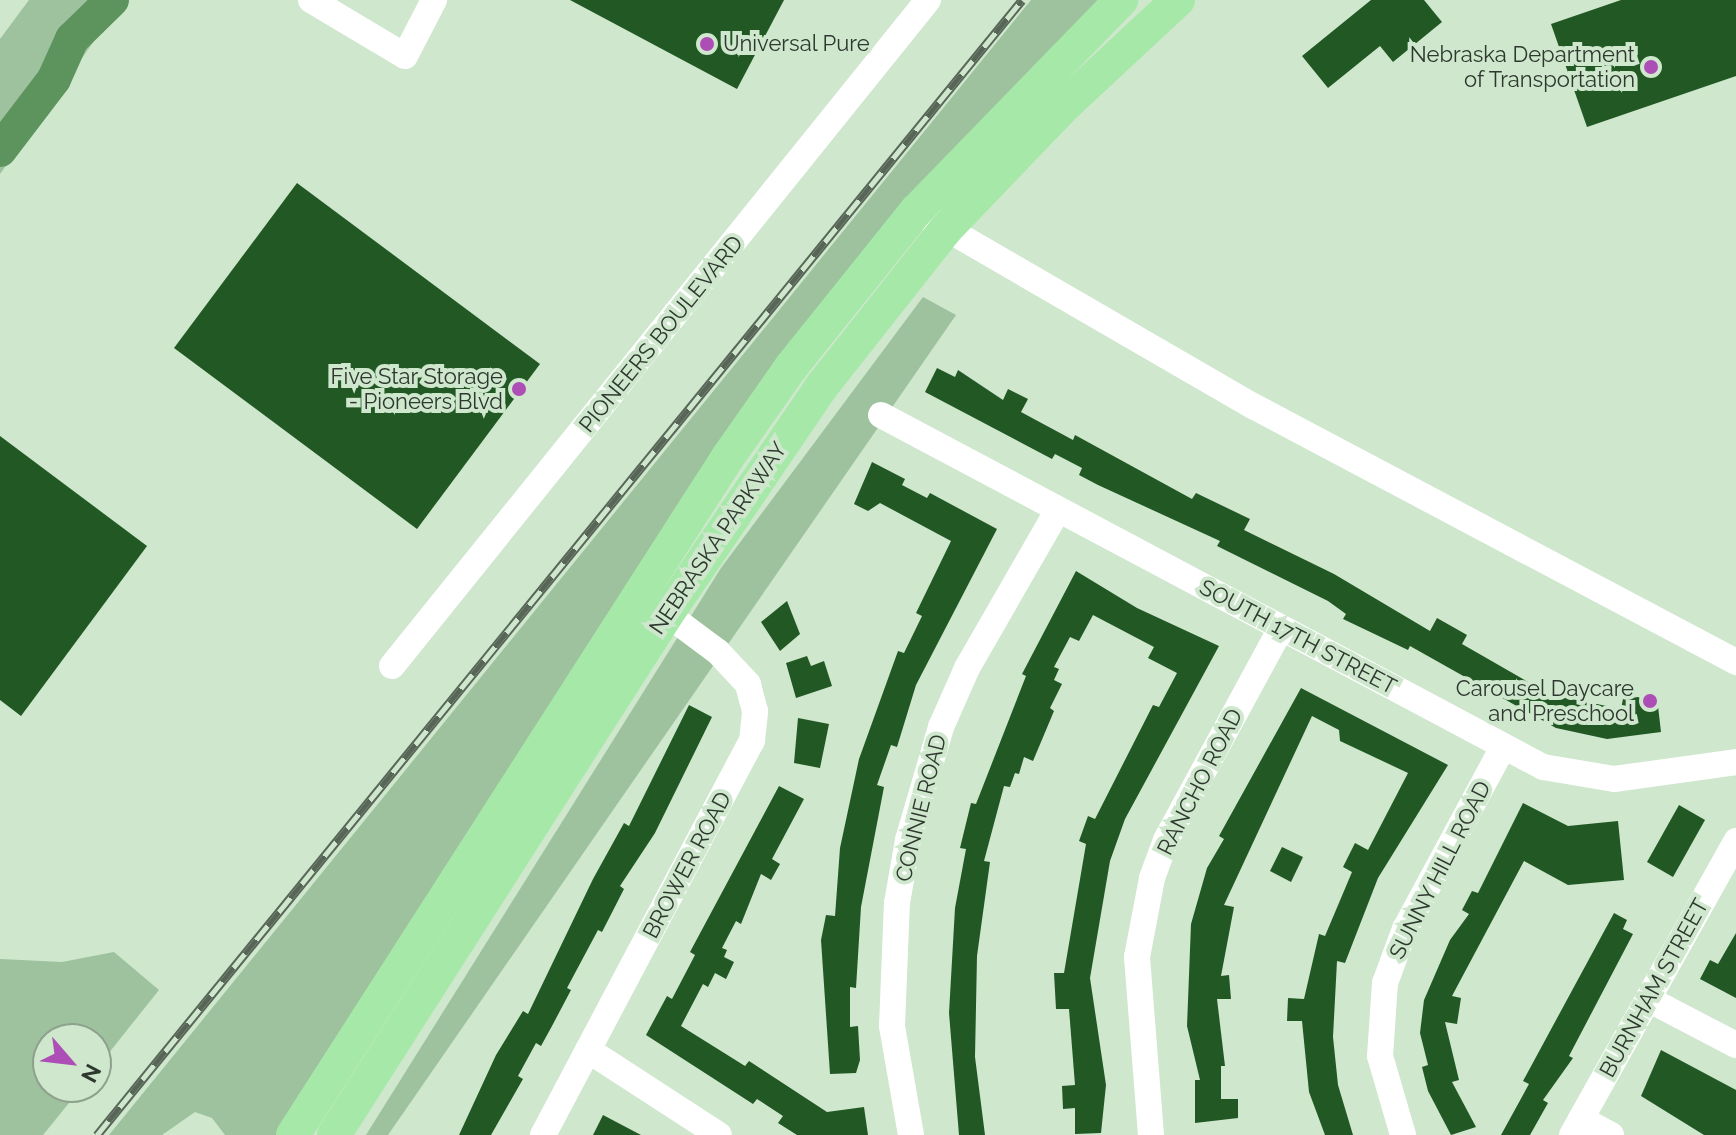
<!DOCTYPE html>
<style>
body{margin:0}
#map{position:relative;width:1736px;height:1135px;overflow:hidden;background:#cee7cd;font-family:Raleway,sans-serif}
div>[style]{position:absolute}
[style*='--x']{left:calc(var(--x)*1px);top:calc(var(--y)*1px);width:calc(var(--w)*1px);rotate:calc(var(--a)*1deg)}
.green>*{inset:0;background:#9ec29d}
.river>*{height:34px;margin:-17px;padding:0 17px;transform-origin:17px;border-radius:17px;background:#5d945d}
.building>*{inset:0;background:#225824}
.minor>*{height:26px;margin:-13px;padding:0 13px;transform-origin:13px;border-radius:13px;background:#fff}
.major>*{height:34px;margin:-17px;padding:0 17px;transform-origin:17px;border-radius:17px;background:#a6e8a8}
.rail>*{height:9px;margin-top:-4.5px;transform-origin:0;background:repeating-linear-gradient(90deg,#cee7cd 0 18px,#586657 0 36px);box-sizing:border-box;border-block:2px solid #586657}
.dots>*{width:22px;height:22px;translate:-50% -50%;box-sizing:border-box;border:4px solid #cee7cd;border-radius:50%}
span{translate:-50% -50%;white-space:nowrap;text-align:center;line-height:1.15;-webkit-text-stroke:8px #cee7cd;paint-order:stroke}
.poi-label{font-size:22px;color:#2e382e}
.left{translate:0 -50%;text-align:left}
.right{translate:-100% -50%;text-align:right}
.street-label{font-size:22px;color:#2e382e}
.north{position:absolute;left:32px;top:1023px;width:80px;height:80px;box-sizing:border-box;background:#cee7cd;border:2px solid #8ea18d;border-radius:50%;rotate:118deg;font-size:22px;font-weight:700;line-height:32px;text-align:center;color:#2e382e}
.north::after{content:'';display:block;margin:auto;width:28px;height:36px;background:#ad4db6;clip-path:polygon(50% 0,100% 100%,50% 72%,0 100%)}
</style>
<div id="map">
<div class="green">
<div style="clip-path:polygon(29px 0,123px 0,0 174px,0 39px)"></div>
<div style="clip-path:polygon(1031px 0,1104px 0,971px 133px,280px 1135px,225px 1135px,212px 1118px,195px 1112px,162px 1135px,109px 1135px)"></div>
<div style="clip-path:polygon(923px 297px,956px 315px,388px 1135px,366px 1135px,721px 568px)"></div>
<div style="clip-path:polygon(114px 952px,159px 990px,96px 1069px,96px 1039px,48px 1039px,48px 1087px,82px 1087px,43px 1135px,0 1135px,0 959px,62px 962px)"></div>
</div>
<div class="river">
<div style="--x:0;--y:150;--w:89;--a:-52.7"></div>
<div style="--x:54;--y:79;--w:44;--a:-65.8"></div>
<div style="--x:72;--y:39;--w:56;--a:-44.3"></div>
</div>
<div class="building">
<div style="clip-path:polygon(570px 0,784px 0,737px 89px)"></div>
<div style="clip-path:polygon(1371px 0,1424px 0,1442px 22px,1393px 62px,1380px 46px,1328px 88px,1302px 56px)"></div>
<div style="clip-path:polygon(1621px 0,1736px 0,1736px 76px,1587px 127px,1551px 24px)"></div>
<div style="clip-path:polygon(297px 183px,540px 364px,417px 529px,174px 348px)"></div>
<div style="clip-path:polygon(937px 368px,955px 377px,958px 370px,1003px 400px,1008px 389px,1028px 399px,1021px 412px,1073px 440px,1075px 435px,1192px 499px,1196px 493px,1250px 519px,1244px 530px,1334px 574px,1430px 631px,1437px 618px,1460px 631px,1467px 635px,1462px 644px,1549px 694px,1621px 709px,1623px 699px,1638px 697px,1658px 706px,1661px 732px,1607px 739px,1556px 728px,1410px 646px,1408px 650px,1343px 619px,1346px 614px,1328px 601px,1217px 546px,1220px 541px,1098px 485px,1079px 475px,1082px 468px,1055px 454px,1052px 459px,925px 392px)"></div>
<div style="clip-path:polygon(0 436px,147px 546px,21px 716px,0 700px)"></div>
<div style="clip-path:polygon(872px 462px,905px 479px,902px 485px,927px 498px,930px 493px,997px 529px,916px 685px,897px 747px,891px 745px,877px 785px,884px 787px,861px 907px,856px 988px,850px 987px,850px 1027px,858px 1026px,860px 1060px,856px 1073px,830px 1074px,821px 940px,826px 915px,835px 916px,840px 848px,859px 759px,898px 651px,904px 653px,922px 616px,916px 613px,951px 541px,880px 503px,868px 511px,854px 504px)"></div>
<div style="clip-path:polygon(1076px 571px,1137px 608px,1219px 646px,1125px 819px,1110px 861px,1090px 978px,1106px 1085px,1101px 1133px,1075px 1134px,1075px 1108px,1063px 1109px,1062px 1086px,1075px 1085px,1069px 1009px,1056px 1009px,1054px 973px,1064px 973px,1086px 844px,1079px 841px,1088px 816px,1095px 819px,1153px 705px,1159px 707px,1177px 673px,1148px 658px,1154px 647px,1093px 615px,1079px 641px,1070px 637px,1054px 667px,1059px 669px,1054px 680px,1062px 684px,1050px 708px,1054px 711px,1033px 761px,1024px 757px,1019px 774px,1015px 773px,1010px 787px,1004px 786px,984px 861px,990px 862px,977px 956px,975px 1057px,985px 1135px,959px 1135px,949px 1013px,955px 908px,966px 849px,960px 848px,971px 803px,976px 804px,1026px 676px,1022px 674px)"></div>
<div style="clip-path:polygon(787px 601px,800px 634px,780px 651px,761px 622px)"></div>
<div style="clip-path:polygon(807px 656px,811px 666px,824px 661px,832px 686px,796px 698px,786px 663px)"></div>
<div style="clip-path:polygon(1301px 688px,1448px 765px,1378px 878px,1345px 963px,1337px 961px,1333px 1037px,1338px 1085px,1353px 1135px,1325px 1135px,1309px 1092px,1302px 1021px,1287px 1021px,1288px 998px,1304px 999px,1319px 934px,1325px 936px,1352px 872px,1343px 867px,1355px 843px,1368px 850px,1408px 773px,1340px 741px,1339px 730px,1312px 716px,1224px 905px,1234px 907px,1221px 976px,1229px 975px,1231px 999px,1217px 999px,1225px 1066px,1221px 1066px,1221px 1099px,1238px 1099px,1238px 1118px,1195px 1123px,1195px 1080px,1200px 1080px,1187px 1026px,1191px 924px,1207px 868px,1224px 839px,1219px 836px)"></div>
<div style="clip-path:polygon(689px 705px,712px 717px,655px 833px,620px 886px,624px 889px,602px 932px,598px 930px,567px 988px,571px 990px,552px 1026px,541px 1046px,536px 1043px,518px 1076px,523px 1079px,491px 1135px,459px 1135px,496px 1055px,523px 1011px,528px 1014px,593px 879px,624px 823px,629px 826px)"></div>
<div style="clip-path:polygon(798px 718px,829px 724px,820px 768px,794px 763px)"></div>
<div style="clip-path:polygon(779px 786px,804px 799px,772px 859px,780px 864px,771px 880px,761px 874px,741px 924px,736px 921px,722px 948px,727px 950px,724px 957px,734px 962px,726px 979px,715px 973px,708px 987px,703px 984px,681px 1026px,745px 1066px,749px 1061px,827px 1112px,864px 1107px,868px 1135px,797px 1135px,778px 1123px,783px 1116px,757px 1099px,753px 1104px,646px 1035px,667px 996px,672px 999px,695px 955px,690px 952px)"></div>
<div style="clip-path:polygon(1523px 803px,1568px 826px,1618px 821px,1624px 880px,1568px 885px,1524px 861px,1452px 996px,1461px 998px,1457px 1024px,1445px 1022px,1459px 1080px,1452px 1082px,1476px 1127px,1451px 1135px,1428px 1091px,1422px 1067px,1428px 1065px,1420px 1033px,1424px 1000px,1450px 940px,1469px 914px,1462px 910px,1472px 891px,1478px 893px)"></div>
<div style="clip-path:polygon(1679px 805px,1705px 820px,1673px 877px,1647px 862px)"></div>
<div style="clip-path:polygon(1282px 847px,1303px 857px,1291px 882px,1270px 871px)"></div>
<div style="clip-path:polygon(1614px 913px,1627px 920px,1623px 929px,1633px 934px,1569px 1056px,1573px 1058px,1543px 1100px,1548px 1103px,1530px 1135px,1501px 1135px,1529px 1084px,1523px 1081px)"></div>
<div style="clip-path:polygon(1736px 933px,1736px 998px,1700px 979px,1710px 960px,1718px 964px)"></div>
<div style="clip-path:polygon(1661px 1050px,1736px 1090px,1736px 1135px,1704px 1135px,1641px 1096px)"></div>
<div style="clip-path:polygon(603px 1115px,641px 1135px,593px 1135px)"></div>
</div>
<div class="minor">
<div style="--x:311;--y:0;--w:109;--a:30.8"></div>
<div style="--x:405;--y:56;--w:63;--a:-62.6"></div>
<div style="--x:930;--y:219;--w:373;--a:30.1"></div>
<div style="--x:1253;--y:406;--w:547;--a:27.92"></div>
<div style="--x:881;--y:415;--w:750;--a:28"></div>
<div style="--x:1543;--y:767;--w:72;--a:9.6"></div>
<div style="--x:1614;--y:779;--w:123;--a:-7.9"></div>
<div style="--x:392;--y:666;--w:855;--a:-51.17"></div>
<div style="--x:1648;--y:999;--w:99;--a:27.6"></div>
<div style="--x:588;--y:1050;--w:156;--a:33"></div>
<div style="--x:1581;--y:1119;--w:34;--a:28"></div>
<div style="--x:543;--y:1135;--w:446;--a:-62.1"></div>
<div style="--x:752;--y:741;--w:30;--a:-84"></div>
<div style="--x:755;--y:711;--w:28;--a:-105"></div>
<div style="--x:748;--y:684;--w:44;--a:-133.2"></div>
<div style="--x:718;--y:652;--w:64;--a:-143.3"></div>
<div style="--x:911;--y:1135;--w:111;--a:-99.9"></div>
<div style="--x:892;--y:1026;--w:123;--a:-87.7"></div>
<div style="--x:897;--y:903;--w:64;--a:-80.1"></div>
<div style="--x:908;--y:840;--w:118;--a:-73.7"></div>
<div style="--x:941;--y:727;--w:64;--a:-66.2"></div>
<div style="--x:967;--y:668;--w:182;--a:-60.1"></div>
<div style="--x:1151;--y:1135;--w:179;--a:-94.5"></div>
<div style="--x:1137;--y:957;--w:80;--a:-79.2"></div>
<div style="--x:1152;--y:878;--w:40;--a:-69.8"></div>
<div style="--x:1166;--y:840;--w:241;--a:-61.5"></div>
<div style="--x:1403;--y:1135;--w:82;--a:-106.2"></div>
<div style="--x:1380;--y:1056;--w:73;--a:-86.1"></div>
<div style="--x:1385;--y:983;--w:58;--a:-69.7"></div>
<div style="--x:1405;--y:929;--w:207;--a:-61.7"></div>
<div style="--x:1572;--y:1135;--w:337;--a:-60.8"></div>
</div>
<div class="major">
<div style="--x:293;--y:1135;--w:806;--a:-57.32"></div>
<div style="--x:728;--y:457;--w:110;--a:-55"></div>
<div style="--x:791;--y:367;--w:201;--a:-51.3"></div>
<div style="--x:917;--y:210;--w:293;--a:-45.8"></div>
<div style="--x:334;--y:1135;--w:618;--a:-57.42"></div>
<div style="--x:667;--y:614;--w:276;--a:-55.8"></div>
<div style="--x:822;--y:386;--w:199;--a:-51.7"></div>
<div style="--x:945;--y:230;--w:175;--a:-46.2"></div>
<div style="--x:1066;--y:104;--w:153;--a:-42.9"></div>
</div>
<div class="rail">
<div style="--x:97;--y:1135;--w:1464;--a:-50.82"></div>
</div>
<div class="dots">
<div style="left:707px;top:44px;background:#ad4db6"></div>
<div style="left:1651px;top:67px;background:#ad4db6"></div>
<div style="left:519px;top:389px;background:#ad4db6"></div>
<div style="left:1650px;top:701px;background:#ad4db6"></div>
</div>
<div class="poi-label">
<span class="left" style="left:723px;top:44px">Universal Pure</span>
<span class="right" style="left:1635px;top:67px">Nebraska Department<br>of Transportation</span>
<span class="right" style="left:503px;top:389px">Five Star Storage<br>- Pioneers Blvd</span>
<span class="right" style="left:1634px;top:701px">Carousel Daycare<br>and Preschool</span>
</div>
<div class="street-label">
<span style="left:661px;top:334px;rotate:-51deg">PIONEERS BOULEVARD</span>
<span style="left:718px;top:538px;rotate:-56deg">NEBRASKA PARKWAY</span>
<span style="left:1298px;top:637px;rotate:28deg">SOUTH 17TH STREET</span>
<span style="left:1200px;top:782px;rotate:-63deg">RANCHO ROAD</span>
<span style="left:921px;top:808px;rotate:-76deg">CONNIE ROAD</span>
<span style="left:687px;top:865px;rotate:-62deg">BROWER ROAD</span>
<span style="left:1440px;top:870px;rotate:-63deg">SUNNY HILL ROAD</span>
<span style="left:1654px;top:988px;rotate:-61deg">BURNHAM STREET</span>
</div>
<div class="north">N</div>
</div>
